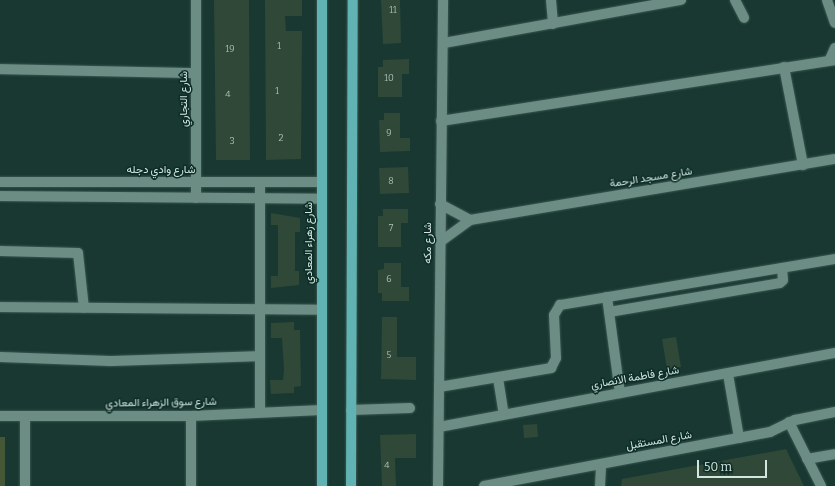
<!DOCTYPE html>
<meta charset="utf-8">
<style>
body{margin:0}
#map{position:relative;width:835px;height:486px;overflow:hidden;background:#183831;font-family:Bitter,Vazirmatn,serif}
div>[style]{position:absolute}
[style*='--x']{left:calc(var(--x)*1px);top:calc(var(--y)*1px);width:calc(var(--w)*1px);rotate:calc(var(--a)*1deg)}
.green>*{inset:0;background:#445835}
.building>*{inset:0;background:#304838}
.roads{filter:drop-shadow(0 0 1px #3b5651) drop-shadow(0 0 1px #3b5651)}
.minor>*{height:10px;margin:-5px;padding:0 5px;transform-origin:5px;border-radius:5px;background:#6b8d83}
.major>*{height:10px;margin:-5px;padding:0 5px;transform-origin:5px;border-radius:5px;background:#60b3b2}
span{translate:-50% -50%;white-space:nowrap;text-align:center;line-height:1.15;-webkit-text-stroke:3px #0d2e27;paint-order:stroke}
.number-label{font-size:9px;color:#aabeb6}
.number-label span{-webkit-text-stroke-width:0}
.street-label{font-size:11px;color:#d3e5e0}
.scale{position:absolute;left:697px;top:460px;width:70px;height:18px;box-sizing:border-box;border:2px solid #d3e5e0;border-top:0;padding-left:5px;font-size:12px;line-height:14px;white-space:nowrap;color:#d3e5e0;-webkit-text-stroke:3px #0d2e27;paint-order:stroke}
</style>
<div id="map">
<div class="green">
<div style="clip-path:polygon(0 437px,5px 437px,5px 486px,0 486px)"></div>
</div>
<div class="building">
<div style="clip-path:polygon(214px 0,249px 0,250px 160px,216px 160px)"></div>
<div style="clip-path:polygon(265px 0,302px 0,302px 16px,285px 16px,286px 31px,302px 31px,301px 159px,266px 160px)"></div>
<div style="clip-path:polygon(381px 0,400px 0,401px 43px,383px 44px)"></div>
<div style="clip-path:polygon(409px 59px,409px 74px,402px 74px,402px 97px,378px 97px,378px 67px,383px 67px,383px 60px)"></div>
<div style="clip-path:polygon(384px 113px,400px 113px,400px 138px,410px 138px,410px 151px,380px 152px,379px 120px,384px 120px)"></div>
<div style="clip-path:polygon(408px 167px,409px 193px,380px 194px,379px 168px)"></div>
<div style="clip-path:polygon(383px 209px,408px 209px,408px 223px,401px 223px,401px 247px,378px 247px,378px 216px,383px 216px)"></div>
<div style="clip-path:polygon(271px 213px,300px 218px,300px 232px,295px 232px,295px 271px,299px 271px,299px 285px,271px 288px,271px 276px,278px 276px,278px 225px,271px 225px)"></div>
<div style="clip-path:polygon(384px 263px,401px 263px,401px 287px,409px 287px,409px 301px,382px 301px,382px 293px,378px 293px,378px 270px,384px 269px)"></div>
<div style="clip-path:polygon(382px 317px,397px 317px,397px 357px,416px 357px,416px 380px,381px 379px)"></div>
<div style="clip-path:polygon(294px 322px,294px 330px,300px 330px,301px 386px,294px 387px,294px 393px,271px 394px,270px 380px,283px 380px,284px 369px,282px 338px,271px 338px,271px 323px)"></div>
<div style="clip-path:polygon(676px 337px,681px 367px,667px 369px,662px 339px)"></div>
<div style="clip-path:polygon(537px 424px,538px 437px,524px 438px,523px 425px)"></div>
<div style="clip-path:polygon(416px 434px,416px 458px,395px 458px,396px 486px,382px 486px,380px 435px)"></div>
<div style="clip-path:polygon(786px 449px,804px 486px,621px 486px,622px 479px)"></div>
</div>
<div class="roads">
<div class="minor">
<div style="--x:551;--y:0;--w:24;--a:85"></div>
<div style="--x:735;--y:0;--w:20;--a:63"></div>
<div style="--x:827;--y:0;--w:24;--a:71"></div>
<div style="--x:444;--y:43;--w:241;--a:-10.3"></div>
<div style="--x:830;--y:59;--w:12;--a:-66"></div>
<div style="--x:784;--y:67;--w:100;--a:79"></div>
<div style="--x:0;--y:69;--w:196;--a:1.2"></div>
<div style="--x:441;--y:121;--w:399;--a:-8.8"></div>
<div style="--x:0;--y:182;--w:321;--a:0"></div>
<div style="--x:260;--y:182;--w:230;--a:90"></div>
<div style="--x:0;--y:196;--w:321;--a:0.5"></div>
<div style="--x:196;--y:198;--w:198;--a:-90"></div>
<div style="--x:440;--y:204;--w:34;--a:28"></div>
<div style="--x:440;--y:242;--w:37;--a:-36"></div>
<div style="--x:470;--y:220;--w:370;--a:-9.5"></div>
<div style="--x:0;--y:251;--w:78;--a:1.5"></div>
<div style="--x:78;--y:253;--w:55;--a:83.8"></div>
<div style="--x:607;--y:297;--w:97;--a:82.3"></div>
<div style="--x:0;--y:307;--w:321;--a:0.5"></div>
<div style="--x:609;--y:312;--w:173;--a:-9.6"></div>
<div style="--x:780;--y:283;--w:4;--a:-45"></div>
<div style="--x:783;--y:280;--w:12;--a:-95"></div>
<div style="--x:0;--y:357;--w:110;--a:2.1"></div>
<div style="--x:110;--y:361;--w:148;--a:-1.9"></div>
<div style="--x:728;--y:374;--w:65;--a:80.2"></div>
<div style="--x:498;--y:378;--w:36;--a:81"></div>
<div style="--x:439;--y:387;--w:114;--a:-9.6"></div>
<div style="--x:551;--y:368;--w:11;--a:-63"></div>
<div style="--x:556;--y:358;--w:43;--a:-92.7"></div>
<div style="--x:554;--y:315;--w:12;--a:-59"></div>
<div style="--x:560;--y:305;--w:279;--a:-9.5"></div>
<div style="--x:351;--y:410;--w:59;--a:-1.9"></div>
<div style="--x:0;--y:416;--w:191;--a:0"></div>
<div style="--x:191;--y:416;--w:131;--a:-2.6"></div>
<div style="--x:191;--y:416;--w:70;--a:90"></div>
<div style="--x:789;--y:422;--w:72;--a:63.4"></div>
<div style="--x:439;--y:427;--w:403;--a:-10.6"></div>
<div style="--x:807;--y:459;--w:28;--a:-10"></div>
<div style="--x:25;--y:486;--w:70;--a:-90"></div>
<div style="--x:438;--y:486;--w:486;--a:-89.4"></div>
<div style="--x:484;--y:486;--w:291;--a:-10.7"></div>
<div style="--x:770;--y:432;--w:28;--a:-26"></div>
<div style="--x:795;--y:420;--w:41;--a:-11.3"></div>
<div style="--x:600;--y:486;--w:22;--a:-87"></div>
</div>
<div class="major">
<div style="--x:322;--y:486;--w:486;--a:-90"></div>
<div style="--x:351;--y:486;--w:486;--a:-89.8"></div>
</div>
</div>
<div class="number-label">
<span style="left:393px;top:10px">11</span>
<span style="left:279px;top:46px">1</span>
<span style="left:230px;top:49px">19</span>
<span style="left:389px;top:78px">10</span>
<span style="left:277px;top:91px">1</span>
<span style="left:228px;top:94px">4</span>
<span style="left:389px;top:133px">9</span>
<span style="left:281px;top:138px">2</span>
<span style="left:232px;top:141px">3</span>
<span style="left:391px;top:181px">8</span>
<span style="left:391px;top:228px">7</span>
<span style="left:389px;top:279px">6</span>
<span style="left:389px;top:355px">5</span>
<span style="left:387px;top:465px">4</span>
</div>
<div class="street-label">
<span style="left:184px;top:99px;rotate:-90deg">شارع التجاري</span>
<span style="left:161px;top:170px">شارع وادي دجله</span>
<span style="left:651px;top:178px;rotate:-9deg">شارع مسجد الرحمة</span>
<span style="left:309px;top:243px;rotate:-90deg">شارع زهراء المعادي</span>
<span style="left:428px;top:243px;rotate:-90deg">شارع مكه</span>
<span style="left:635px;top:378px;rotate:-10deg">شارع فاطمة الانصاري</span>
<span style="left:161px;top:403px;rotate:-1deg">شارع سوق الزهراء المعادي</span>
<span style="left:659px;top:441px;rotate:-10deg">شارع المستقبل</span>
</div>
<div class="scale">50 m</div>
</div>
